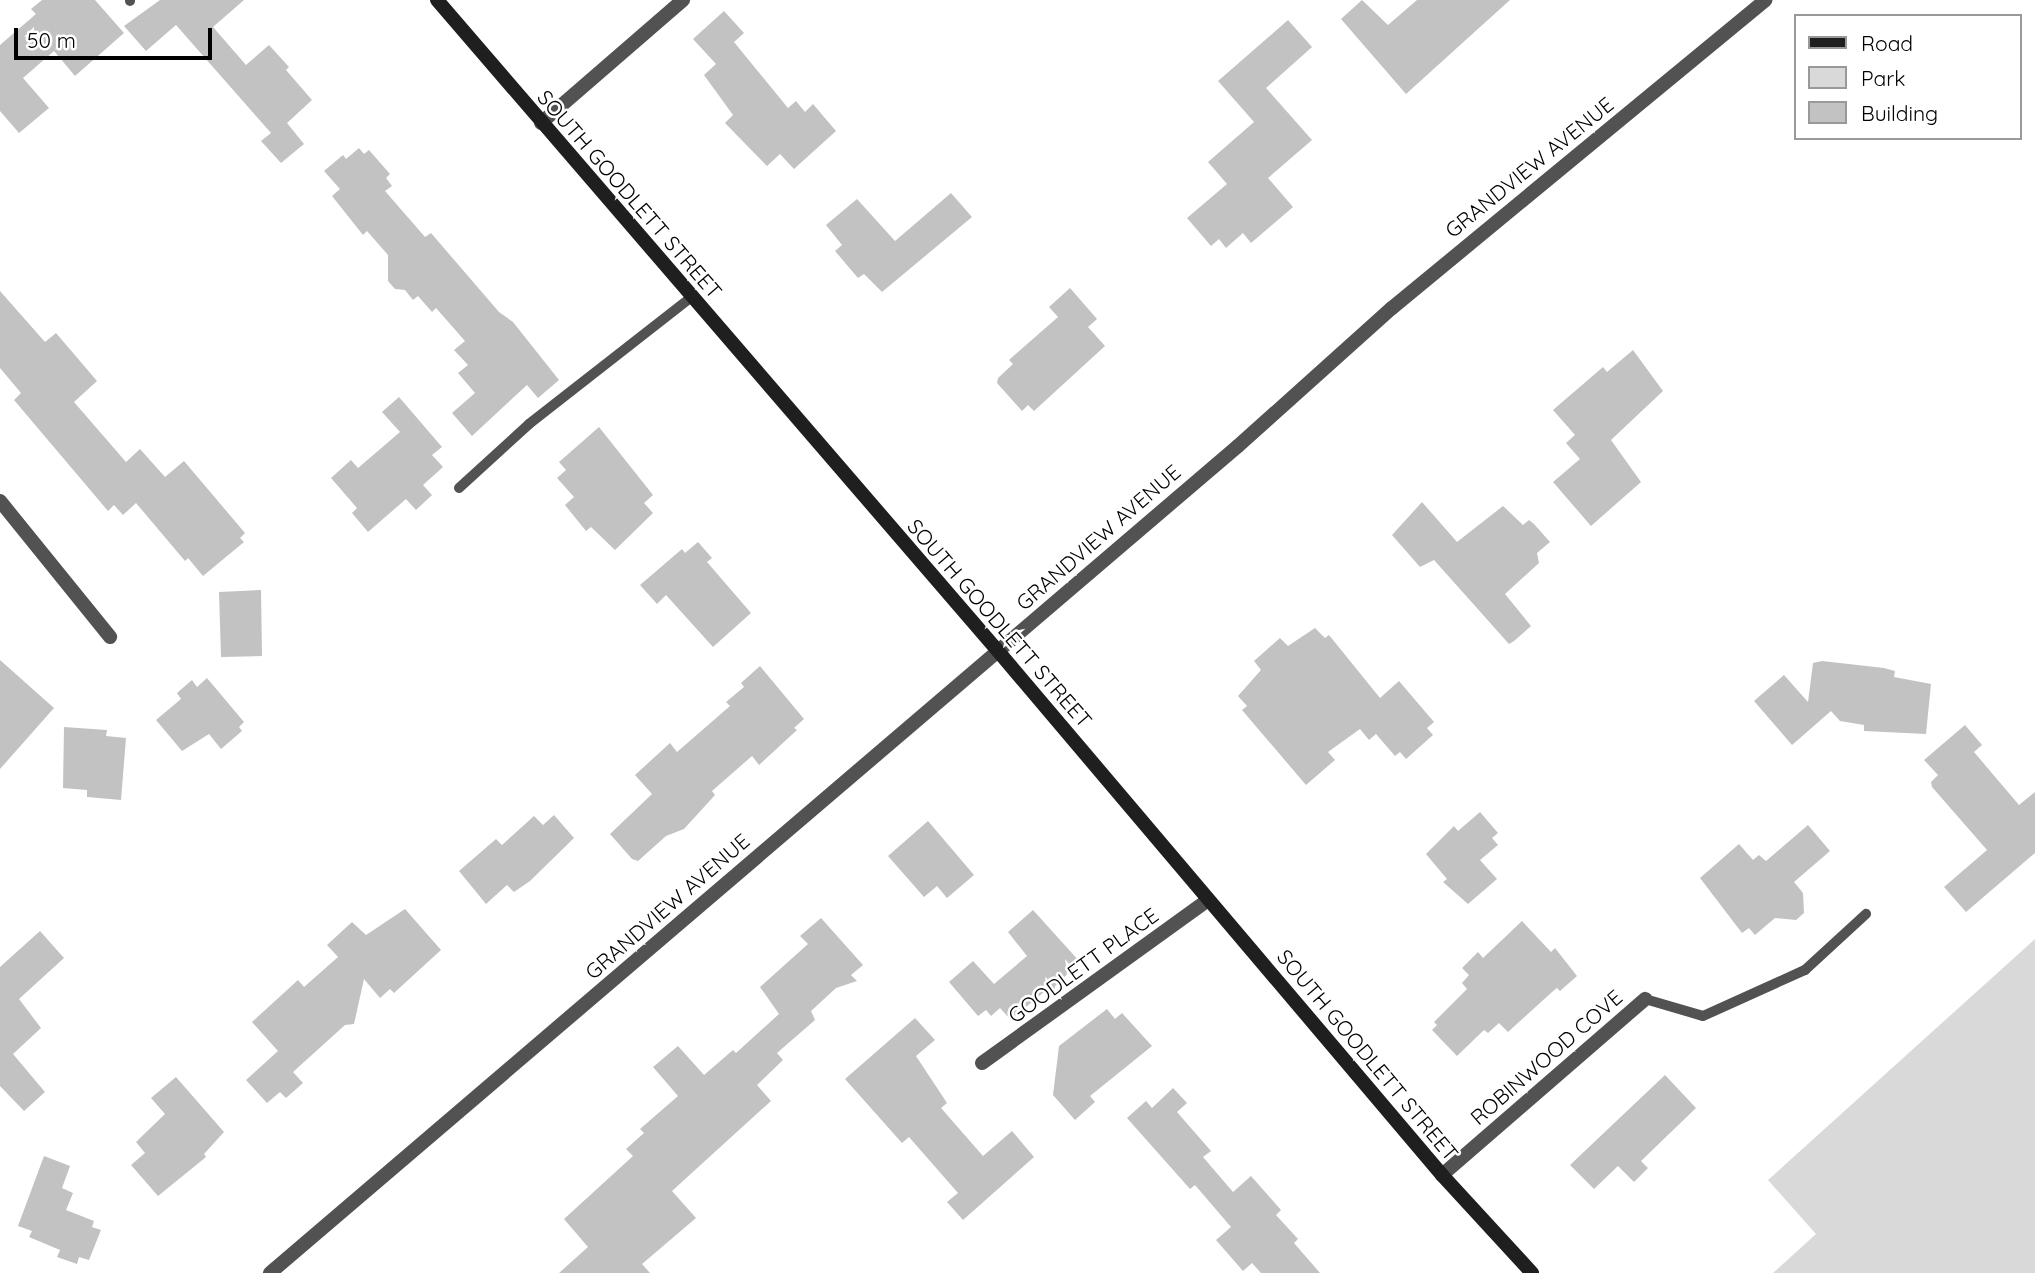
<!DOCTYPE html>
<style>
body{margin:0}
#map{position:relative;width:2035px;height:1273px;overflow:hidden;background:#fff;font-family:Quicksand,sans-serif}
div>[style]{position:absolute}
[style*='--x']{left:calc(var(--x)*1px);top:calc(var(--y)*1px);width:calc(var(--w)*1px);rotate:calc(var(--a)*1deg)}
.green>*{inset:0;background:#d9d9d9}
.building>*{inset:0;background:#c2c2c2}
.lane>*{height:10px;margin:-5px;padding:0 5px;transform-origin:5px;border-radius:5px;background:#525252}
.street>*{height:14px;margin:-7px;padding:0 7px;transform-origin:7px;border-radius:7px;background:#525252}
.secondary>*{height:14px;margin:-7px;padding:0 7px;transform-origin:7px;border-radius:7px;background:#1f1f1f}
span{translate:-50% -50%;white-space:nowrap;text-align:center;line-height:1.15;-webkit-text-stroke:5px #fff;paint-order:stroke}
.street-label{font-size:21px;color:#000}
.legend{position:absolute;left:1794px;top:14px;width:228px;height:126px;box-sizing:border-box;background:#fff;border:2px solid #999;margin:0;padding:9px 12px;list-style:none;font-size:21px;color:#000}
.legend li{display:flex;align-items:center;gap:14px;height:35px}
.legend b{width:35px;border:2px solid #999}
.scale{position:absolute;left:14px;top:28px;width:198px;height:32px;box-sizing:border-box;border:4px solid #000;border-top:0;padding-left:9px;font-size:21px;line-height:24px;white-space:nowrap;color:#000;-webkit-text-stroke:5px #fff;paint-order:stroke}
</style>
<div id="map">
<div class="green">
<div style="clip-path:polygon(2035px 939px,2035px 1273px,1773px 1273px,1816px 1234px,1768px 1180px)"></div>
</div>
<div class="building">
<div style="clip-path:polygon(42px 0,95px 0,124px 33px,75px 76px,54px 51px,23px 78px,49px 108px,19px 133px,0 111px,0 45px,36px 14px,31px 9px)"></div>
<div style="clip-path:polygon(160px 0,244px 0,213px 27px,246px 65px,269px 45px,289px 67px,286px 70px,312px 100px,287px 123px,304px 144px,281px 163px,261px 141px,271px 133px,176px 25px,146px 51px,124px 26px)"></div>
<div style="clip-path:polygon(1362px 0,1388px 25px,1417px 0,1510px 0,1406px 94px,1341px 19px)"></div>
<div style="clip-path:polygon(724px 11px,744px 33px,734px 42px,788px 108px,796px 101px,805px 112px,813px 104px,836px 131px,794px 169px,780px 154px,767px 166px,725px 123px,733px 115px,704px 75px,716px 64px,693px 39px)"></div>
<div style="clip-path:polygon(1288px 20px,1312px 47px,1266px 88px,1312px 140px,1268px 178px,1293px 207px,1251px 243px,1243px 233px,1226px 248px,1219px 239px,1211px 246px,1187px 218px,1227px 184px,1208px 162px,1254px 122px,1218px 81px)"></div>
<div style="clip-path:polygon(359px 148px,364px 154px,369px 150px,390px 174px,386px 178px,392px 186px,385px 191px,425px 237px,431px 233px,499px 312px,513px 322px,559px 380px,538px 398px,527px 385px,472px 436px,452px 413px,475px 393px,458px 373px,468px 365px,454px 350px,465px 341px,436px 308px,432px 312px,418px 296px,413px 300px,405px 290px,395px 289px,388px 281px,388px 255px,367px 231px,363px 235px,332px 196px,340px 189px,324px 171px,343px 155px,346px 159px)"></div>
<div style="clip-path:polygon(951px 193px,972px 217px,882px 292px,864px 274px,858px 278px,835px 251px,842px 245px,826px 225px,857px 199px,895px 241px)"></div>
<div style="clip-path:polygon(1070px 288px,1097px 319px,1088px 327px,1105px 346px,1034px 411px,1028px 405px,1022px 411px,997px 383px,998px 378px,1013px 364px,1009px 360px,1058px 317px,1049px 307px)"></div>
<div style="clip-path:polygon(0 291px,45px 342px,56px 333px,97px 381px,74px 402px,126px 462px,140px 449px,165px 477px,184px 461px,245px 533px,240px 538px,244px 542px,203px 576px,188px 558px,185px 561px,136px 503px,123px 515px,114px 505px,108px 511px,14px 400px,21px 393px,0 368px)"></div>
<div style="clip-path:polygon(1633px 350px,1663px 391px,1611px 440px,1641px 482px,1591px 526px,1553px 482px,1580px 459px,1566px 443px,1575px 435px,1553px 410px,1603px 367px,1607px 372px)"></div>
<div style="clip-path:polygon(399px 397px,442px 447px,432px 455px,443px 467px,423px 485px,432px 495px,416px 510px,406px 499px,368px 532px,352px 513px,357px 508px,331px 478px,351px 460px,358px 468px,400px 432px,382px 412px)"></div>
<div style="clip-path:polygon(599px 427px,653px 495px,644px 503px,653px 513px,615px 550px,591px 527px,586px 531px,565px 505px,574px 497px,557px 478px,566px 470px,559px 462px)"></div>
<div style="clip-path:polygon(1422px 502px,1457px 542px,1503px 506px,1523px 525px,1529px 520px,1534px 524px,1550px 542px,1537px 553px,1539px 563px,1505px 594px,1531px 626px,1514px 641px,1509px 644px,1434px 560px,1420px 567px,1392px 535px)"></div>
<div style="clip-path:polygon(698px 542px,712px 558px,707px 562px,751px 613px,713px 647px,666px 595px,657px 604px,640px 585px,682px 549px,685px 553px)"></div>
<div style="clip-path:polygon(261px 590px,262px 656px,221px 657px,219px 592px)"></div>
<div style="clip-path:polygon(1315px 628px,1325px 638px,1329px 635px,1380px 698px,1399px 681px,1434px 722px,1427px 728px,1433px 735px,1406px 759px,1400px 752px,1395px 756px,1376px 734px,1369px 740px,1360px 729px,1328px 752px,1335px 760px,1306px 785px,1242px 710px,1247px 706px,1238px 696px,1261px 670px,1254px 661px,1280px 638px,1288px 646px)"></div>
<div style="clip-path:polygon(0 660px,54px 708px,0 769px)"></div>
<div style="clip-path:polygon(1822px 661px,1884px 668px,1895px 671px,1894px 677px,1931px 684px,1926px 734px,1864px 731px,1864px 725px,1840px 721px,1831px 711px,1792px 745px,1754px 701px,1784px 675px,1808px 702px,1813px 663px)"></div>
<div style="clip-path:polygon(760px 666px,804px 719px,794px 728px,797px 730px,759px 765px,752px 756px,712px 791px,715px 795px,684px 829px,666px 836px,638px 861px,632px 859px,610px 834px,652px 794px,635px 775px,670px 743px,677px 752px,730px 706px,726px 702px,744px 687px,741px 683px)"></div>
<div style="clip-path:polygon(207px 678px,244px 722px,239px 727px,242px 731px,221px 749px,209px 734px,182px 751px,156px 720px,181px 699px,177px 693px,192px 680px,197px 687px)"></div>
<div style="clip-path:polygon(1965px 725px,1982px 745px,1974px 752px,2019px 805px,2035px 792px,2035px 853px,1966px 912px,1944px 887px,1987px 850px,1932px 787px,1931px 782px,1938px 775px,1924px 760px)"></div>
<div style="clip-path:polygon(64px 727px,107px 730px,106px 736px,126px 738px,121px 800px,87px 797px,87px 790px,63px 788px)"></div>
<div style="clip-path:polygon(1480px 812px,1498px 833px,1492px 838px,1498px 845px,1480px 860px,1497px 879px,1468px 904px,1443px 882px,1447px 879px,1426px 854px,1454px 826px,1458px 831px)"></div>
<div style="clip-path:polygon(554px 815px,574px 838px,530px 881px,514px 892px,507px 885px,486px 904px,459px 871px,496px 839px,502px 845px,534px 816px,543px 825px)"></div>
<div style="clip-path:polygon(928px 821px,974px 875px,947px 898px,937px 886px,924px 897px,888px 856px)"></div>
<div style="clip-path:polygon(1808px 825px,1830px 851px,1794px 882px,1803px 893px,1804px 913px,1796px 920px,1775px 918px,1755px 935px,1749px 928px,1742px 933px,1700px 878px,1739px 844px,1753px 860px,1759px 855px,1766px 861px)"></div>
<div style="clip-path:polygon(405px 909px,441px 950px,394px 993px,390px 989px,380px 998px,364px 979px,354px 1024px,345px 1025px,293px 1072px,303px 1083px,286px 1098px,280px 1092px,267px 1103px,246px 1080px,278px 1051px,252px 1022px,298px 980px,304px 987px,338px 957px,327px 945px,352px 922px,366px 935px)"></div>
<div style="clip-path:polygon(1033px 910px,1080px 962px,1055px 986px,1054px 993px,1044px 992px,1026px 1007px,1026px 1019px,1017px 1015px,1011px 1020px,1000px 1008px,991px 1016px,986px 1010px,978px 1016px,949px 982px,973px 961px,994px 984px,1027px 956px,1008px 932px)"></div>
<div style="clip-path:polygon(821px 918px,863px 965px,851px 975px,857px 981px,836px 988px,811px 1011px,815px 1020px,777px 1053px,783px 1060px,757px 1085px,771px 1101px,672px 1191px,696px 1218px,642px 1264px,650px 1273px,559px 1273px,588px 1247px,564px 1219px,633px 1156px,626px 1149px,644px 1133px,640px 1129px,678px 1096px,653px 1067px,678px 1046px,704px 1075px,733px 1050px,736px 1053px,779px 1014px,760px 987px,808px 944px,800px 936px)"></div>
<div style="clip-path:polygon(1522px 921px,1551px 952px,1555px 948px,1577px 976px,1560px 991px,1557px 988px,1552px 992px,1508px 1032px,1499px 1023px,1488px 1033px,1484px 1030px,1457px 1056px,1432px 1030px,1437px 1025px,1434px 1022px,1467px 989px,1462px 983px,1469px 975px,1462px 968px,1478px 952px,1483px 958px)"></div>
<div style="clip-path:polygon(40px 931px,64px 958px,19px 999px,41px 1028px,13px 1054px,45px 1092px,24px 1111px,0 1086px,0 967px)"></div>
<div style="clip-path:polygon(1107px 1009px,1115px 1019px,1122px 1013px,1152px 1046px,1090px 1096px,1095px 1102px,1075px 1120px,1053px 1095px,1059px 1046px)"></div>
<div style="clip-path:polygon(915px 1018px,935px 1040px,916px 1056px,947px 1103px,941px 1108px,983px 1156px,1012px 1131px,1034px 1157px,963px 1220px,947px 1202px,958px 1193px,909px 1137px,902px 1143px,845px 1079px)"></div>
<div style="clip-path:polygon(1665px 1075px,1696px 1108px,1641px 1161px,1648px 1168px,1634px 1182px,1618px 1166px,1594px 1189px,1570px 1165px)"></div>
<div style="clip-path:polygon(176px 1077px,224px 1132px,204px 1154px,206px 1157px,158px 1196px,131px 1165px,145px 1153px,136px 1142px,165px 1114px,151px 1098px)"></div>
<div style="clip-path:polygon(1173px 1088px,1187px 1103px,1177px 1112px,1211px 1151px,1203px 1157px,1233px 1192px,1251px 1176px,1281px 1210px,1276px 1215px,1298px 1239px,1294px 1243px,1320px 1273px,1261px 1273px,1252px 1263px,1243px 1271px,1216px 1240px,1231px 1227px,1195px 1185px,1190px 1189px,1127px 1118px,1146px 1101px,1152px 1108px)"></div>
<div style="clip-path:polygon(44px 1156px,70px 1166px,62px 1188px,73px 1193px,66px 1210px,94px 1221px,92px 1227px,101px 1230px,89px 1260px,79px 1257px,77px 1264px,57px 1257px,60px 1250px,29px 1237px,32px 1231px,18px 1226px)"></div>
</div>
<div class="lane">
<div style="--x:130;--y:1;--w:1;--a:-90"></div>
<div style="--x:459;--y:488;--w:95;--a:-42.4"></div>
<div style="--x:529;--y:424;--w:204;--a:-38"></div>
<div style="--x:1645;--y:999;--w:60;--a:16.3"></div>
<div style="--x:1703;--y:1016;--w:112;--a:-24.3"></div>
<div style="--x:1805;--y:970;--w:83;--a:-42.6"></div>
</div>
<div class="street">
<div style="--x:541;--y:123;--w:188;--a:-40.9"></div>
<div style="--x:0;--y:501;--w:175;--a:51"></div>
<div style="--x:982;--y:1063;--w:279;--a:-35.8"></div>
<div style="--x:1442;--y:1175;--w:269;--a:-40.9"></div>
<div style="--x:270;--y:1273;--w:1273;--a:-40.51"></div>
<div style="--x:1238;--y:446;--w:207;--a:-41.9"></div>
<div style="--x:1392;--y:308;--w:484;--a:-39.5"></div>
</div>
<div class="secondary">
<div style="--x:437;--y:0;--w:859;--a:49.25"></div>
<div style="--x:998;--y:651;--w:687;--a:49.72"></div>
<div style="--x:1442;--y:1175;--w:133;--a:47.4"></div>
</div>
<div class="street-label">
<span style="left:1529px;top:167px;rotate:-39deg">GRANDVIEW AVENUE</span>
<span style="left:630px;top:194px;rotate:49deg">SOUTH GOODLETT STREET</span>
<span style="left:1098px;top:537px;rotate:-41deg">GRANDVIEW AVENUE</span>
<span style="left:1000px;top:623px;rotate:49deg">SOUTH GOODLETT STREET</span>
<span style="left:667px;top:906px;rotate:-41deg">GRANDVIEW AVENUE</span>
<span style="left:1083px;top:965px;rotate:-36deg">GOODLETT PLACE</span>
<span style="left:1368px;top:1055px;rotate:50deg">SOUTH GOODLETT STREET</span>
<span style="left:1546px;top:1057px;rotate:-41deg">ROBINWOOD COVE</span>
</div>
<ul class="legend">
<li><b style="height:9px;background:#1f1f1f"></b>Road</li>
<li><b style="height:19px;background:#d9d9d9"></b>Park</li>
<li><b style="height:19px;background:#c2c2c2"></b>Building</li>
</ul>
<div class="scale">50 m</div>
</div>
